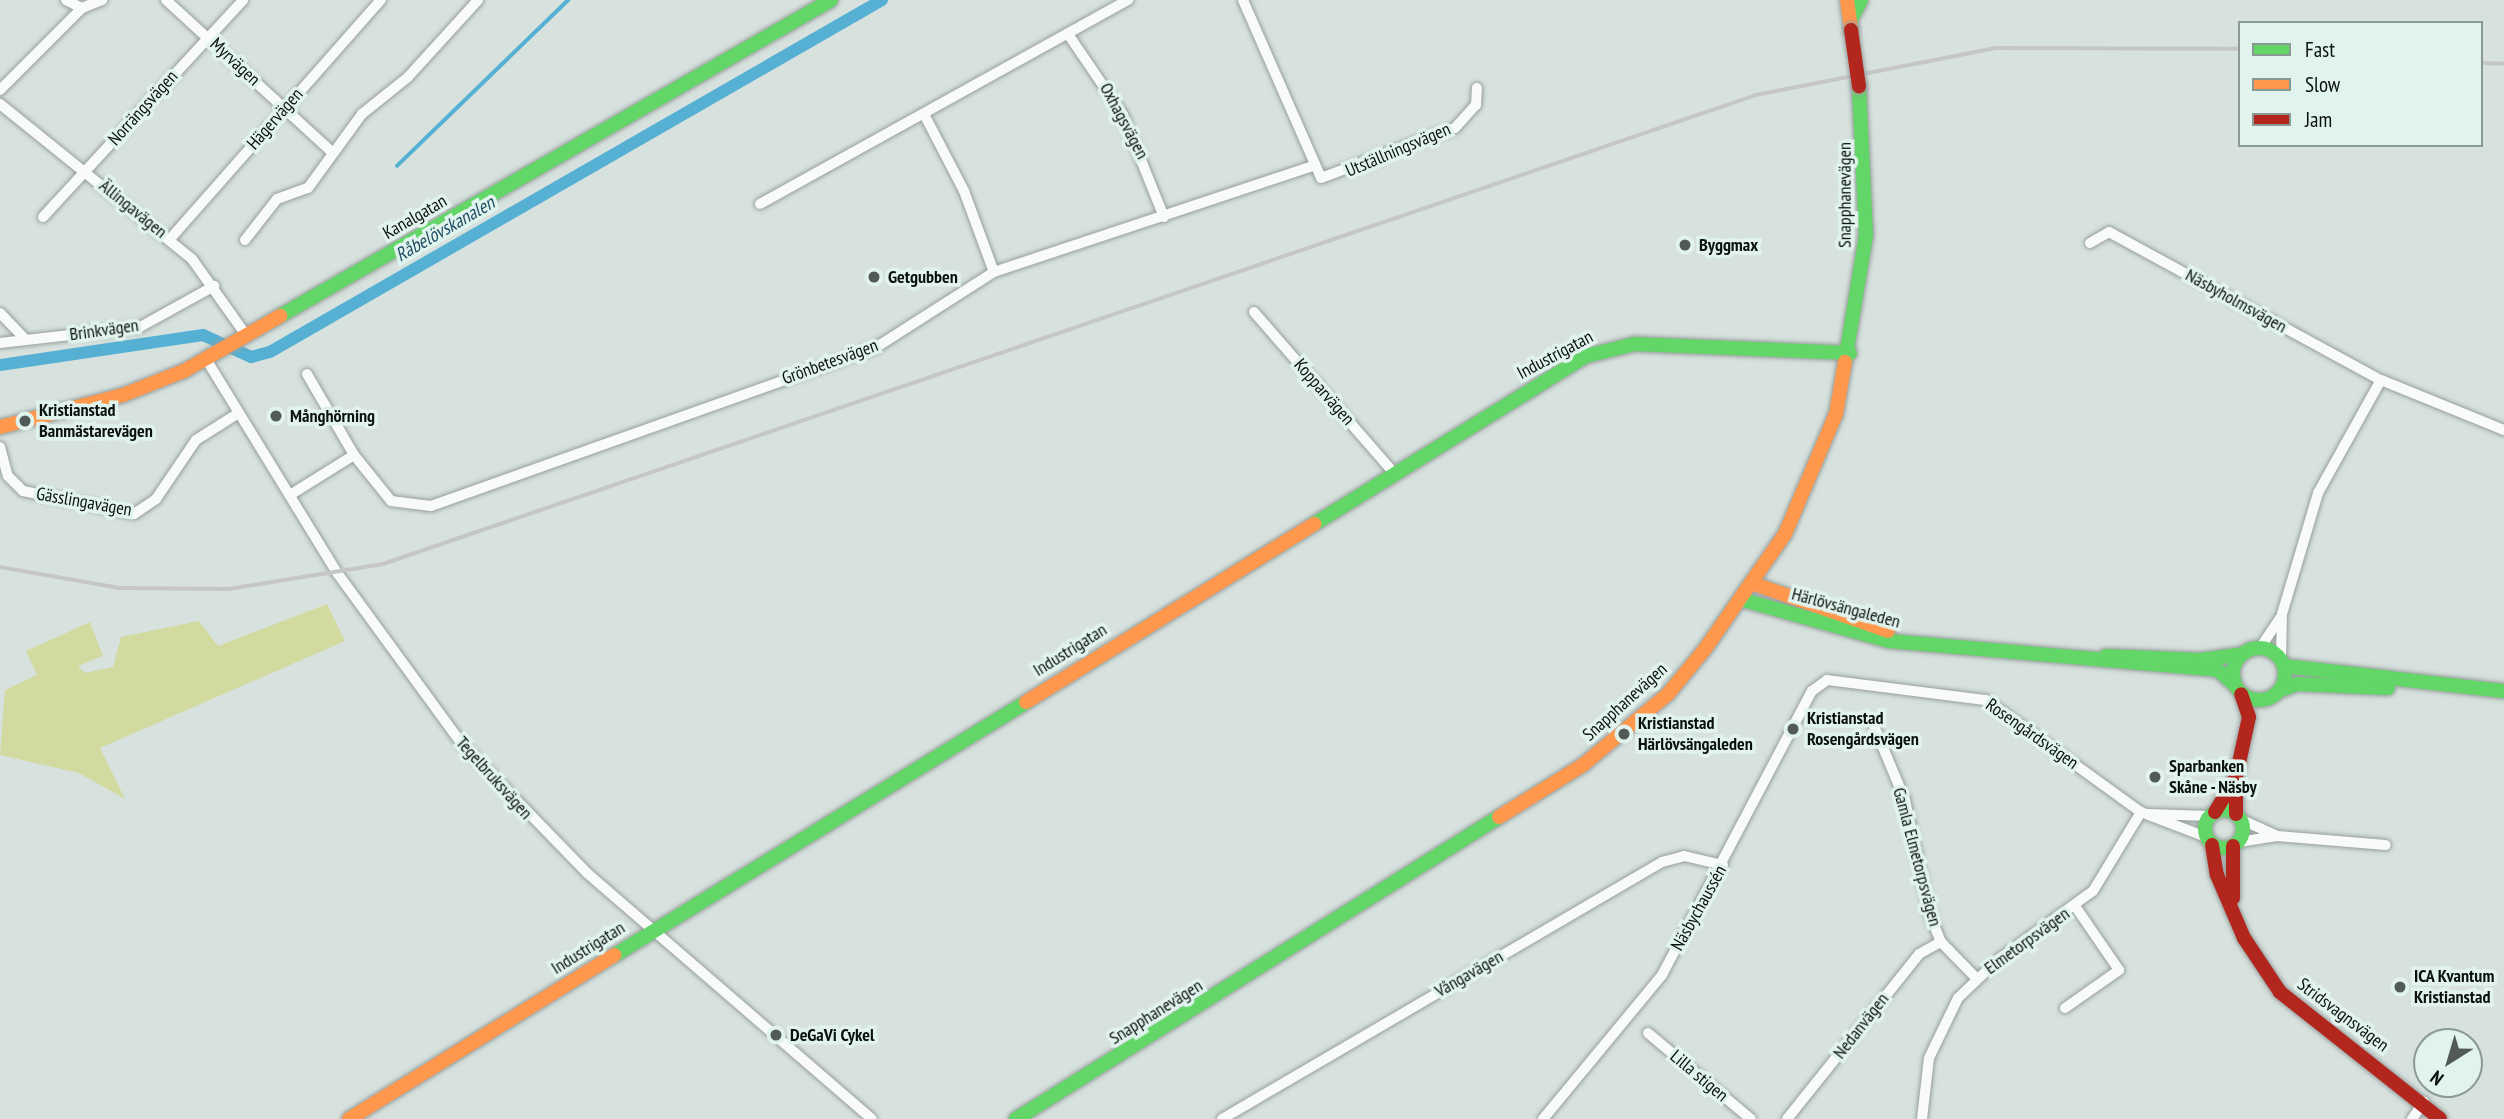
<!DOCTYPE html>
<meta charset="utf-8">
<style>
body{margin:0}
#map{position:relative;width:2504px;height:1119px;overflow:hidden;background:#d7e2de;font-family:"PT Sans Narrow",sans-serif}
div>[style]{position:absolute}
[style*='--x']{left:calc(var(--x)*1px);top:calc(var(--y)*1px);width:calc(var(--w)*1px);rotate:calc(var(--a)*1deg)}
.green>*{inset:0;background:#d2daa0}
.stream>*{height:3.5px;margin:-1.75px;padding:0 1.75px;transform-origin:1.75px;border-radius:1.75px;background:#55b0d3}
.canal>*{height:12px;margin:-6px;padding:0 6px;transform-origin:6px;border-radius:6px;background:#55b0d3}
.roads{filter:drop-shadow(0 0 2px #989f9d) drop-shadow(0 0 2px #989f9d)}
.street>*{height:10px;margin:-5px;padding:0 5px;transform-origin:5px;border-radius:5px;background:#f9fbfa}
.fast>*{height:14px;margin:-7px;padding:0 7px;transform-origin:7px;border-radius:7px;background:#63d668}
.fast>.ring{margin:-7px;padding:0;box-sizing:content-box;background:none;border:14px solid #63d668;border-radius:50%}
.slow>*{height:14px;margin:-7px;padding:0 7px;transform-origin:7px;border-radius:7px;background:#ff974d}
.jam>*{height:14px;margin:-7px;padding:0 7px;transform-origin:7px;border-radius:7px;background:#b3261e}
.rail>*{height:3.5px;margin:-1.75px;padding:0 1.75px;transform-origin:1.75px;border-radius:1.75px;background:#c4c7c6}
.bridges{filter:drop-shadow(0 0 2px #989f9d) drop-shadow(0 0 2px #989f9d)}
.jam-bridge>*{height:14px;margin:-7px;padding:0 7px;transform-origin:7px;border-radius:7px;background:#b3261e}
.dots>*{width:19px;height:19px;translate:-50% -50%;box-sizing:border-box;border:4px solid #e0f4ed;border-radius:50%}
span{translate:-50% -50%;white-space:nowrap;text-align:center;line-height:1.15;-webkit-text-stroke:7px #e0f4ed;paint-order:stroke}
.street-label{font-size:18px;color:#0b110f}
.poi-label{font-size:18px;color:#0b110f;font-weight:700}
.left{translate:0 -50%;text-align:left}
.water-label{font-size:19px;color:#1f4d64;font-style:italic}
.legend{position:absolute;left:2238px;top:21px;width:245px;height:126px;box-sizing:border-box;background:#e0f4ed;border:2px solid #8b9994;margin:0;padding:9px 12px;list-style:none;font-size:21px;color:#0b110f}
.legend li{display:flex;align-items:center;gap:14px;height:35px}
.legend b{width:35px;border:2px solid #8b9994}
.north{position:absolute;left:2413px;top:1028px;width:70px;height:70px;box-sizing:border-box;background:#e0f4ed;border:2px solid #8b9994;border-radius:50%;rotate:217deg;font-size:19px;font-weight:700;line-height:28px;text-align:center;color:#0b110f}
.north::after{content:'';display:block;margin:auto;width:24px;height:32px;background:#525a57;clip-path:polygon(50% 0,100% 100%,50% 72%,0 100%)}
</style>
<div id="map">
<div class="green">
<div style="clip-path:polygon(327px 604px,345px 641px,100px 748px,125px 799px,79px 773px,0 755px,5px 690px,37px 675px,26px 651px,90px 622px,103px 656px,78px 666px,85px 673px,113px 667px,121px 637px,199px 621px,218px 646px)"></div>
</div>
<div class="stream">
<div style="--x:397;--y:166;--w:238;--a:-44.1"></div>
</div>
<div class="canal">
<div style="--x:0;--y:365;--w:205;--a:-8.4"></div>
<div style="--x:203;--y:335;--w:53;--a:24.6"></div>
<div style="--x:251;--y:357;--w:20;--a:-15"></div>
<div style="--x:270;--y:352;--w:706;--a:-29.91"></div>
</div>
<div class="roads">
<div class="street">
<div style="--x:66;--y:0;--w:18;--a:27"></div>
<div style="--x:82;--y:8;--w:22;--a:-22"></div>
<div style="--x:166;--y:0;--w:226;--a:42.5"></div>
<div style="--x:1243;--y:0;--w:194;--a:66.3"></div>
<div style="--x:1321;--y:178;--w:143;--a:-20.5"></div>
<div style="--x:1455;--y:128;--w:31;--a:-48"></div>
<div style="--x:1476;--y:105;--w:17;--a:-87"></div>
<div style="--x:1068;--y:34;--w:98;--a:55.8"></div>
<div style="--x:1123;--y:115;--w:110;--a:68.1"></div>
<div style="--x:0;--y:90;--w:116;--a:-45"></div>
<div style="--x:0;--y:104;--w:247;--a:38.9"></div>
<div style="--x:192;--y:259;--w:93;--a:54.6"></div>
<div style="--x:925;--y:116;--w:85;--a:62.5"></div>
<div style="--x:964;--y:191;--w:86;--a:69.7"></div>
<div style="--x:760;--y:204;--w:421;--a:-29"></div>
<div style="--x:43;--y:217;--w:295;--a:-47.3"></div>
<div style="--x:170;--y:239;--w:319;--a:-48.6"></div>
<div style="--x:245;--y:240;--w:52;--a:-52"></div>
<div style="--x:277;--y:199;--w:33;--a:-20"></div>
<div style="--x:308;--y:188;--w:92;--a:-53.9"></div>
<div style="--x:362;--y:114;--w:59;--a:-38.8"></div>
<div style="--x:408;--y:77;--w:104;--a:-47.7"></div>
<div style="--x:2090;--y:243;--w:22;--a:-30"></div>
<div style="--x:2109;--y:232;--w:310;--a:28.6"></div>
<div style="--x:1254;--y:312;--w:212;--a:49"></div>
<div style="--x:0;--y:313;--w:37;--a:46"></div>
<div style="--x:0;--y:343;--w:141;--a:-6.5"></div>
<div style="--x:140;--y:327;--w:85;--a:-29"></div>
<div style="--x:206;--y:359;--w:252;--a:58.5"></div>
<div style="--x:338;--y:574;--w:210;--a:53.9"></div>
<div style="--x:462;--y:744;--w:180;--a:45.9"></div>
<div style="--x:587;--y:873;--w:376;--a:40.8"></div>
<div style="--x:307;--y:374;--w:94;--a:59.9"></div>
<div style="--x:354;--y:455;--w:59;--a:51.2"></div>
<div style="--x:391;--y:501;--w:40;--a:7.1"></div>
<div style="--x:431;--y:506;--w:471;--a:-19.6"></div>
<div style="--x:875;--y:348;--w:141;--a:-32.6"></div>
<div style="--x:994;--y:272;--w:335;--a:-18.4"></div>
<div style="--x:0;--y:447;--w:30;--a:75"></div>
<div style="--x:8;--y:476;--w:21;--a:45"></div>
<div style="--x:23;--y:491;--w:113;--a:11.7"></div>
<div style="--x:134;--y:514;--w:27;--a:-34"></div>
<div style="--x:156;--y:499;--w:71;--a:-55.9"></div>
<div style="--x:196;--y:440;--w:49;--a:-32.4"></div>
<div style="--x:290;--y:495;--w:75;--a:-32"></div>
<div style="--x:2260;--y:648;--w:36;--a:-56"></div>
<div style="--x:2281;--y:660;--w:46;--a:-88.8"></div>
<div style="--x:2282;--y:614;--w:126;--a:-73.4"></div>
<div style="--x:2318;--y:493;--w:129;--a:-60.9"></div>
<div style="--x:2381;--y:380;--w:133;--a:22.1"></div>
<div style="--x:1874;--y:726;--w:80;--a:67.3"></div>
<div style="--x:1905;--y:800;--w:118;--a:77.7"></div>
<div style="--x:1930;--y:915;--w:29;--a:68"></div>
<div style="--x:1941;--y:942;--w:50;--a:45.8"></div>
<div style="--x:2149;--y:814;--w:60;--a:1.9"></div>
<div style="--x:2240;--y:819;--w:41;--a:24.7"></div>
<div style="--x:2239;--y:842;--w:38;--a:-9"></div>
<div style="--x:2277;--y:836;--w:109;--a:4.7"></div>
<div style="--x:2065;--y:1008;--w:66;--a:-35.1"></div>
<div style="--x:2119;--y:970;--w:78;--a:-124.5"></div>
<div style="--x:1648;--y:1033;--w:134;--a:39.9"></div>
<div style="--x:1222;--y:1119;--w:510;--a:-30.29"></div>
<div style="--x:1662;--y:862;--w:23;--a:-15"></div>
<div style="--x:1684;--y:856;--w:40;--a:13"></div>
<div style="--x:1543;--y:1119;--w:187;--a:-50.4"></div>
<div style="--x:1662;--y:975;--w:321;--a:-62.2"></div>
<div style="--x:1812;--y:691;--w:19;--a:-36"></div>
<div style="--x:1827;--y:680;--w:160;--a:7.2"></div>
<div style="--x:1986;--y:700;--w:191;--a:35.9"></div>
<div style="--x:2141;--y:812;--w:70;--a:21"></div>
<div style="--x:1787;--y:1119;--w:211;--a:-51.3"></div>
<div style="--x:1919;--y:954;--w:25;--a:-29"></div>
<div style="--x:1922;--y:1119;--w:61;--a:-83.5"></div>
<div style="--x:1929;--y:1058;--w:67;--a:-64.2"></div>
<div style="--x:1958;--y:998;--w:57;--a:-43.6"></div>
<div style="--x:1999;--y:959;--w:116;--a:-35.9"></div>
<div style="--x:2093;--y:891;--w:92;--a:-58.7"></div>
<div style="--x:2412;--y:1119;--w:21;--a:-55"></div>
</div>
<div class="fast">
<div style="--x:1850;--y:21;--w:24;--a:-62"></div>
<div style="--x:280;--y:316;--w:635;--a:-29.83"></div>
<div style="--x:1845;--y:362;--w:129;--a:-80.6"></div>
<div style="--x:1866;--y:235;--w:149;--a:-92.7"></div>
<div style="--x:1314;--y:524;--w:320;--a:-31.7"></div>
<div style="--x:1586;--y:356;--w:50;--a:-13.8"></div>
<div style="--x:1635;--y:344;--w:215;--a:2.4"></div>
<div style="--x:1743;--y:600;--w:152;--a:15.7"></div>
<div style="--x:1889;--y:641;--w:330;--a:5"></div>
<div style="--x:2218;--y:670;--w:24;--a:42"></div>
<div class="ring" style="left:2233px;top:648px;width:38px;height:38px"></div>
<div style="--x:2106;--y:656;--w:94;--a:2.4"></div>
<div style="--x:2200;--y:660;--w:43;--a:-7.9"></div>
<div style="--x:2284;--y:666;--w:221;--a:6.5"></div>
<div style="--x:2281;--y:690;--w:17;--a:-21"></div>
<div style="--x:2297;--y:684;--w:91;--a:2.5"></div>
<div class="ring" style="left:2205px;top:810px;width:24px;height:24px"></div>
<div style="--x:615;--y:955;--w:483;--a:-31.6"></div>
<div style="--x:1016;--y:1119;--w:570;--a:-32.02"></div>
</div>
<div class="slow">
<div style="--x:1847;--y:0;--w:30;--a:82"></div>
<div style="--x:0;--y:427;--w:127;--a:-14.6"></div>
<div style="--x:123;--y:395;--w:66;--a:-21.5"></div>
<div style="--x:184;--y:371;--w:111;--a:-29.8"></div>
<div style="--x:1754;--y:584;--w:142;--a:19.3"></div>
<div style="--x:1026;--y:702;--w:339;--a:-31.7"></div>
<div style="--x:1499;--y:817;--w:99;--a:-31.8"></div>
<div style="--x:1583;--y:765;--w:111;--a:-39.9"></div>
<div style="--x:1668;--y:694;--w:58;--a:-50.6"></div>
<div style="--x:1705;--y:649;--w:140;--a:-55.2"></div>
<div style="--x:1785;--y:534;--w:130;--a:-67"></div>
<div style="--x:1836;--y:414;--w:53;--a:-80.2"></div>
<div style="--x:349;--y:1119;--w:312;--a:-31.7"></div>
</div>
<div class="jam">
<div style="--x:2215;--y:812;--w:41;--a:-59"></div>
<div style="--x:2236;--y:814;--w:37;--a:-90"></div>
<div style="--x:2236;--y:777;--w:61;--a:-77.8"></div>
<div style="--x:2249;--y:717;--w:24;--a:-109"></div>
<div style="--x:2212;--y:845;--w:30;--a:81"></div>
<div style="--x:2217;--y:875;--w:69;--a:66.8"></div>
<div style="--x:2244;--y:938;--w:65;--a:56.3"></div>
<div style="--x:2280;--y:992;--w:204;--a:38.4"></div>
<div style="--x:2233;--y:846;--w:52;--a:90"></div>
</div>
</div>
<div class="rail">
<div style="--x:2481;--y:63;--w:23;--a:2"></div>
<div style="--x:0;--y:567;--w:121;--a:10"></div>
<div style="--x:119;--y:588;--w:110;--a:0.5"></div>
<div style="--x:229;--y:589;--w:156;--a:-9.2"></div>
<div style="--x:383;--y:564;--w:1451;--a:-18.86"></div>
<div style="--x:1756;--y:95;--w:244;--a:-11.1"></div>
<div style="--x:1995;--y:48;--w:245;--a:0.2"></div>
</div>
<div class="bridges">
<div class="jam-bridge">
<div style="--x:1851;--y:30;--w:57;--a:81.9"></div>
</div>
</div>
<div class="dots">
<div style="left:1685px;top:245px;background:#525a57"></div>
<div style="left:874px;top:277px;background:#525a57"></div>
<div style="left:276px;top:416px;background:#525a57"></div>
<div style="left:25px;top:421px;background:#525a57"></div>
<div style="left:1793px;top:729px;background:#525a57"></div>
<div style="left:1624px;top:734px;background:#525a57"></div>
<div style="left:2155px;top:777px;background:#525a57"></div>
<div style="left:2400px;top:987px;background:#525a57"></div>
<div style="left:776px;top:1035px;background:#525a57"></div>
</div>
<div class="street-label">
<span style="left:235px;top:62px;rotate:43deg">Myrvägen</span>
<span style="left:143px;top:108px;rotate:-48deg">Norrängsvägen</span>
<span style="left:275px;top:119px;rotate:-49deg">Hägervägen</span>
<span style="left:1124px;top:121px;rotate:62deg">Oxhagsvägen</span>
<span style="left:1398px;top:150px;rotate:-23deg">Utställningsvägen</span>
<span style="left:1845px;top:195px;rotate:-90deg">Snapphanevägen</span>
<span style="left:133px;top:209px;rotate:39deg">Ällingavägen</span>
<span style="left:415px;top:217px;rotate:-30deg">Kanalgatan</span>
<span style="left:2236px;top:301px;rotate:29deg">Näsbyholmsvägen</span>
<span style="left:104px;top:330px;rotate:-8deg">Brinkvägen</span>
<span style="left:1555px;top:355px;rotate:-28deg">Industrigatan</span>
<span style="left:830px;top:362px;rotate:-20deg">Grönbetesvägen</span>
<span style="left:1324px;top:392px;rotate:49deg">Kopparvägen</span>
<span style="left:84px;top:502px;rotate:10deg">Gässlingavägen</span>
<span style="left:1846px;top:608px;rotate:15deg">Härlövsängaleden</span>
<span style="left:1070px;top:650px;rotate:-32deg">Industrigatan</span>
<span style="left:1625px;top:702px;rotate:-42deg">Snapphanevägen</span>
<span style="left:2032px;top:734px;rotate:35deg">Rosengårdsvägen</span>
<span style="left:494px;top:778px;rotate:48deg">Tegelbruksvägen</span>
<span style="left:1917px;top:857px;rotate:75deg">Gamla Elmetorpsvägen</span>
<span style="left:1699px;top:908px;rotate:-61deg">Näsbychaussén</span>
<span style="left:2027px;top:941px;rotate:-36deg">Elmetorpsvägen</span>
<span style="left:588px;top:948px;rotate:-32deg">Industrigatan</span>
<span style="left:1469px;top:974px;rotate:-30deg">Vångavägen</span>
<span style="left:1156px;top:1012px;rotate:-32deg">Snapphanevägen</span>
<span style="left:2343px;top:1015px;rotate:37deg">Stridsvagnsvägen</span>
<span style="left:1861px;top:1026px;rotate:-52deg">Nedanvägen</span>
<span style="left:1699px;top:1076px;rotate:40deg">Lilla stigen</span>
</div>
<div class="poi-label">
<span class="left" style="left:1699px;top:245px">Byggmax</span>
<span class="left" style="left:888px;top:277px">Getgubben</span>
<span class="left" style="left:39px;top:421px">Kristianstad<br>Banmästarevägen</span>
<span class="left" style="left:290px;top:416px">Månghörning</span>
<span class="left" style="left:1807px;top:729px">Kristianstad<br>Rosengårdsvägen</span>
<span class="left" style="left:1638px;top:734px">Kristianstad<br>Härlövsängaleden</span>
<span class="left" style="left:2169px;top:777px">Sparbanken<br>Skåne - Näsby</span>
<span class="left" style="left:2414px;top:987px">ICA Kvantum<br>Kristianstad</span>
<span class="left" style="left:790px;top:1035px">DeGaVi Cykel</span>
</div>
<div class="water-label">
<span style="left:445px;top:229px;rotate:-30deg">Råbelövskanalen</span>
</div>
<ul class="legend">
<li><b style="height:9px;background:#63d668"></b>Fast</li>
<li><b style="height:9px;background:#ff974d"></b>Slow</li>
<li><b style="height:9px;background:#b3261e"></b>Jam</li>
</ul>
<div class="north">N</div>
</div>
